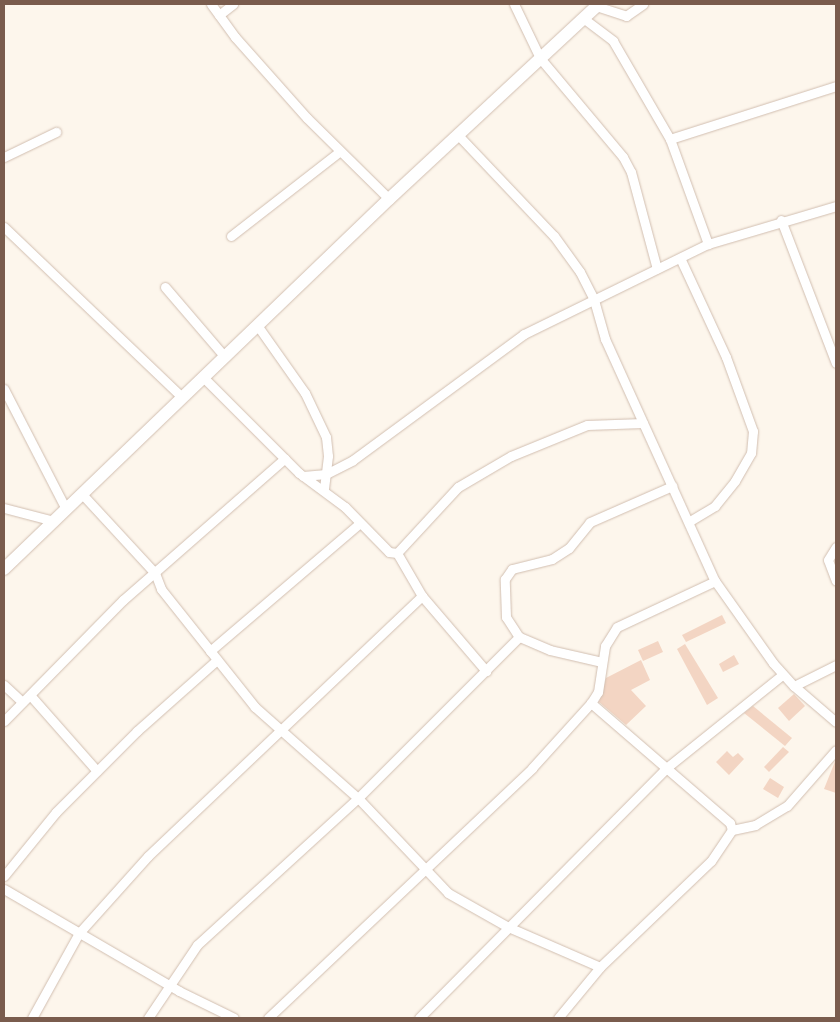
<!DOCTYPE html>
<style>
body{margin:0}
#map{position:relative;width:840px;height:1022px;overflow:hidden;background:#fdf6ec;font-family:Arial,sans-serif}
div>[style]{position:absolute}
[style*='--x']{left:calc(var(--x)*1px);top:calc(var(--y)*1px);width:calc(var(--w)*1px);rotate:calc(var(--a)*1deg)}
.building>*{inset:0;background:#f3d5c3}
.roads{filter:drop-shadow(0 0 1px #d1beb0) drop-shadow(0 0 1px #d1beb0)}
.street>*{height:9px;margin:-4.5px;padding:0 4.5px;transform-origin:4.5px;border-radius:4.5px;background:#fff}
.secondary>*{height:12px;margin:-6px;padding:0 6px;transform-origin:6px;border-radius:6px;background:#fff}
span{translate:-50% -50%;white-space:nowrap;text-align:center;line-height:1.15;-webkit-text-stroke:4.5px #fffaf3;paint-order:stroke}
.frame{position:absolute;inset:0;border:5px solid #7a5c4d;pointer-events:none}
</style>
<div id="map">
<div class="building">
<div style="clip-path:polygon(722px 615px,726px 623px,686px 642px,682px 635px)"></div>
<div style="clip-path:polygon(658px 641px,663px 652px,643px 661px,638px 650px)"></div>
<div style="clip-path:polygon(685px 644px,718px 698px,707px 705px,677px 649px)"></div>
<div style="clip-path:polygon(734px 655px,739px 664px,723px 672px,719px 664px)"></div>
<div style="clip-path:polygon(641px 660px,650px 680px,631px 690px,646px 706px,626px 725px,599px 702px,606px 678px)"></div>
<div style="clip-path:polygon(794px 694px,805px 706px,789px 721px,778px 708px)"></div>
<div style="clip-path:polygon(753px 706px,792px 738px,785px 746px,744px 713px)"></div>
<div style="clip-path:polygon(783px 747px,789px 752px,769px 772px,764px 767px)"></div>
<div style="clip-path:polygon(727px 751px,733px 757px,738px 753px,744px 759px,729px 775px,716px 762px)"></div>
<div style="clip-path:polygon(836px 759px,836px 793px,824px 789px)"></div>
<div style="clip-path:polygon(770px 778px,784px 787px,778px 798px,763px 789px)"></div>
</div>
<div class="roads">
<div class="street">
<div style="--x:211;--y:4;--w:41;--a:54"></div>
<div style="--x:235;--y:37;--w:108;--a:48.4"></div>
<div style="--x:307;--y:118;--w:115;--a:44.6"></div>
<div style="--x:514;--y:4;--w:60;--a:64.3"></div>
<div style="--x:540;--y:58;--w:129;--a:50"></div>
<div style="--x:623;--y:157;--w:17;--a:62"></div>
<div style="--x:631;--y:172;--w:100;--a:75"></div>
<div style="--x:596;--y:6;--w:32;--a:18"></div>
<div style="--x:626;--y:16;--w:21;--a:-35"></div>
<div style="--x:219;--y:15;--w:18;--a:-38"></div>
<div style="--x:583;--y:18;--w:38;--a:37"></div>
<div style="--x:613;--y:41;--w:113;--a:59.8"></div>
<div style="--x:670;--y:139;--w:112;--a:70.1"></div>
<div style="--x:458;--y:135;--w:139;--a:46.5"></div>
<div style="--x:554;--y:236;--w:44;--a:54.2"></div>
<div style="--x:580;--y:272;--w:31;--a:63"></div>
<div style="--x:594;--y:300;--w:41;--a:74.2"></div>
<div style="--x:605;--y:339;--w:266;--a:65.6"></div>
<div style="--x:715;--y:581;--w:100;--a:54.7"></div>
<div style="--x:773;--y:663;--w:31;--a:48"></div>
<div style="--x:794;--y:686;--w:47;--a:-26.6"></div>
<div style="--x:670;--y:139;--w:174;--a:-17.7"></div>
<div style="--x:4;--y:157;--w:58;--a:-25.7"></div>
<div style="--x:781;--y:220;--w:153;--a:69"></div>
<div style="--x:4;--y:227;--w:246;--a:43.7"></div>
<div style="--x:231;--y:236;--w:138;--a:-37.9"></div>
<div style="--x:681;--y:260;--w:107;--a:65.1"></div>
<div style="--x:726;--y:357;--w:79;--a:70"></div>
<div style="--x:753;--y:431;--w:22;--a:95"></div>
<div style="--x:751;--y:453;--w:32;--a:120"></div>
<div style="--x:735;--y:481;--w:32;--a:129"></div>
<div style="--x:715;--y:506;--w:31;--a:149"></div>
<div style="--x:165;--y:287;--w:92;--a:49.4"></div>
<div style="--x:257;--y:325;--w:83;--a:54.8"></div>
<div style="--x:305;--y:393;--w:49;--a:64.5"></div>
<div style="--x:326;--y:437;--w:19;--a:84"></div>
<div style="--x:328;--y:456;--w:34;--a:97"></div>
<div style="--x:203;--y:377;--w:136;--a:45"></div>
<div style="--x:299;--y:473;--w:57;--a:36.5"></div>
<div style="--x:345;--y:507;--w:63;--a:45.6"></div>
<div style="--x:389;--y:552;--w:8;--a:7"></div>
<div style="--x:397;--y:553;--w:90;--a:-47.3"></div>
<div style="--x:458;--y:487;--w:61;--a:-30.3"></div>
<div style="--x:511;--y:456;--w:82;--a:-22.2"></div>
<div style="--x:587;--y:425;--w:56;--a:-2"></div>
<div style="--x:4;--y:389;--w:135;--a:62.7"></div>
<div style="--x:303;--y:476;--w:23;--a:-5"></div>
<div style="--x:326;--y:474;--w:30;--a:-27"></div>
<div style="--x:353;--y:460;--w:212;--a:-36.4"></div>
<div style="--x:524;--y:334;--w:205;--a:-26.1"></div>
<div style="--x:708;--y:244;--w:134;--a:-16.5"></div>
<div style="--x:82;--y:494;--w:108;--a:47.3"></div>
<div style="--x:155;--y:573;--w:17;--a:69"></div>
<div style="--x:161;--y:589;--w:151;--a:51.5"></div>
<div style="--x:255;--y:707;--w:137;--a:41.5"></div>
<div style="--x:358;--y:798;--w:131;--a:46.5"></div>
<div style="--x:448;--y:893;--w:69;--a:29.5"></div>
<div style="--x:508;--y:927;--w:100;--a:23.5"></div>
<div style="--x:4;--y:508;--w:52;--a:14.6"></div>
<div style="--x:836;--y:547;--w:15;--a:122"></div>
<div style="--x:828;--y:560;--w:22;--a:69"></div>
<div style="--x:397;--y:553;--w:50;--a:59.8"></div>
<div style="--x:422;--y:596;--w:99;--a:49.5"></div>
<div style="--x:210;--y:651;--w:197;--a:-40.5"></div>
<div style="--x:602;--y:662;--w:53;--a:-167"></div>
<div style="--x:550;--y:650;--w:34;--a:-157"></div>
<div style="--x:519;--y:637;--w:24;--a:-123"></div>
<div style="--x:506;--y:617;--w:38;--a:-92"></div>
<div style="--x:505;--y:579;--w:12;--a:-55"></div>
<div style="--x:512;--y:569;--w:41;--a:-14"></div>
<div style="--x:552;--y:559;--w:20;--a:-33"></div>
<div style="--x:569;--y:548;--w:33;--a:-51"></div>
<div style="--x:590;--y:522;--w:90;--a:-23.7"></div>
<div style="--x:4;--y:685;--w:25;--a:43"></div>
<div style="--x:794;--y:686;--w:55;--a:40.6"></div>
<div style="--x:30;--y:695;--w:101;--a:48.6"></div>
<div style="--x:4;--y:721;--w:170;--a:-45.5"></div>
<div style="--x:123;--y:600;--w:215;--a:-41.2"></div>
<div style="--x:732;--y:830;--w:24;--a:-12"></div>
<div style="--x:755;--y:825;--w:37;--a:-31"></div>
<div style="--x:787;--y:806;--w:74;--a:-48.8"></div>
<div style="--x:4;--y:876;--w:82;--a:-50.9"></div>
<div style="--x:56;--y:812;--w:115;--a:-45"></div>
<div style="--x:137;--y:731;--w:107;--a:-41.6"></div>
<div style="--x:4;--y:889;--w:203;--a:30.2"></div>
<div style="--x:179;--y:991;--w:61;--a:26.1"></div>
<div style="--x:32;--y:1018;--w:97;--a:-61.1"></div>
<div style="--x:79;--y:933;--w:103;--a:-48.1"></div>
<div style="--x:148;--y:856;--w:378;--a:-43.5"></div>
<div style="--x:148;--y:1018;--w:88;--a:-56.1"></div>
<div style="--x:197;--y:945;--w:218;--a:-42.4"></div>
<div style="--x:358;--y:798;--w:228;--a:-45"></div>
<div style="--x:268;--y:1018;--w:364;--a:-43.4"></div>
<div style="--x:532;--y:768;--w:88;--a:-47.8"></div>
<div style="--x:591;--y:703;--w:13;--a:-58"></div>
<div style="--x:598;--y:692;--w:47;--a:-81.3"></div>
<div style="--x:605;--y:646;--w:22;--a:-58"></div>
<div style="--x:617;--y:627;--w:108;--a:-25.1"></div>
<div style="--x:419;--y:1018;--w:350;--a:-45.3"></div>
<div style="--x:665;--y:769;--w:151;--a:-38.8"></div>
<div style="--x:558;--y:1018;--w:66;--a:-50.5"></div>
<div style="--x:600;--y:967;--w:153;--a:-43.7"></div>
<div style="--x:711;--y:861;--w:37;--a:-56"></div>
<div style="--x:732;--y:830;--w:7;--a:-106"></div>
<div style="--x:730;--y:823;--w:184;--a:-139.2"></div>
</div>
<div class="secondary">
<div style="--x:4;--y:569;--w:534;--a:-43.86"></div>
<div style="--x:389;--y:199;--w:287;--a:-42.9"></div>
</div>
</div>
<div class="frame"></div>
</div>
